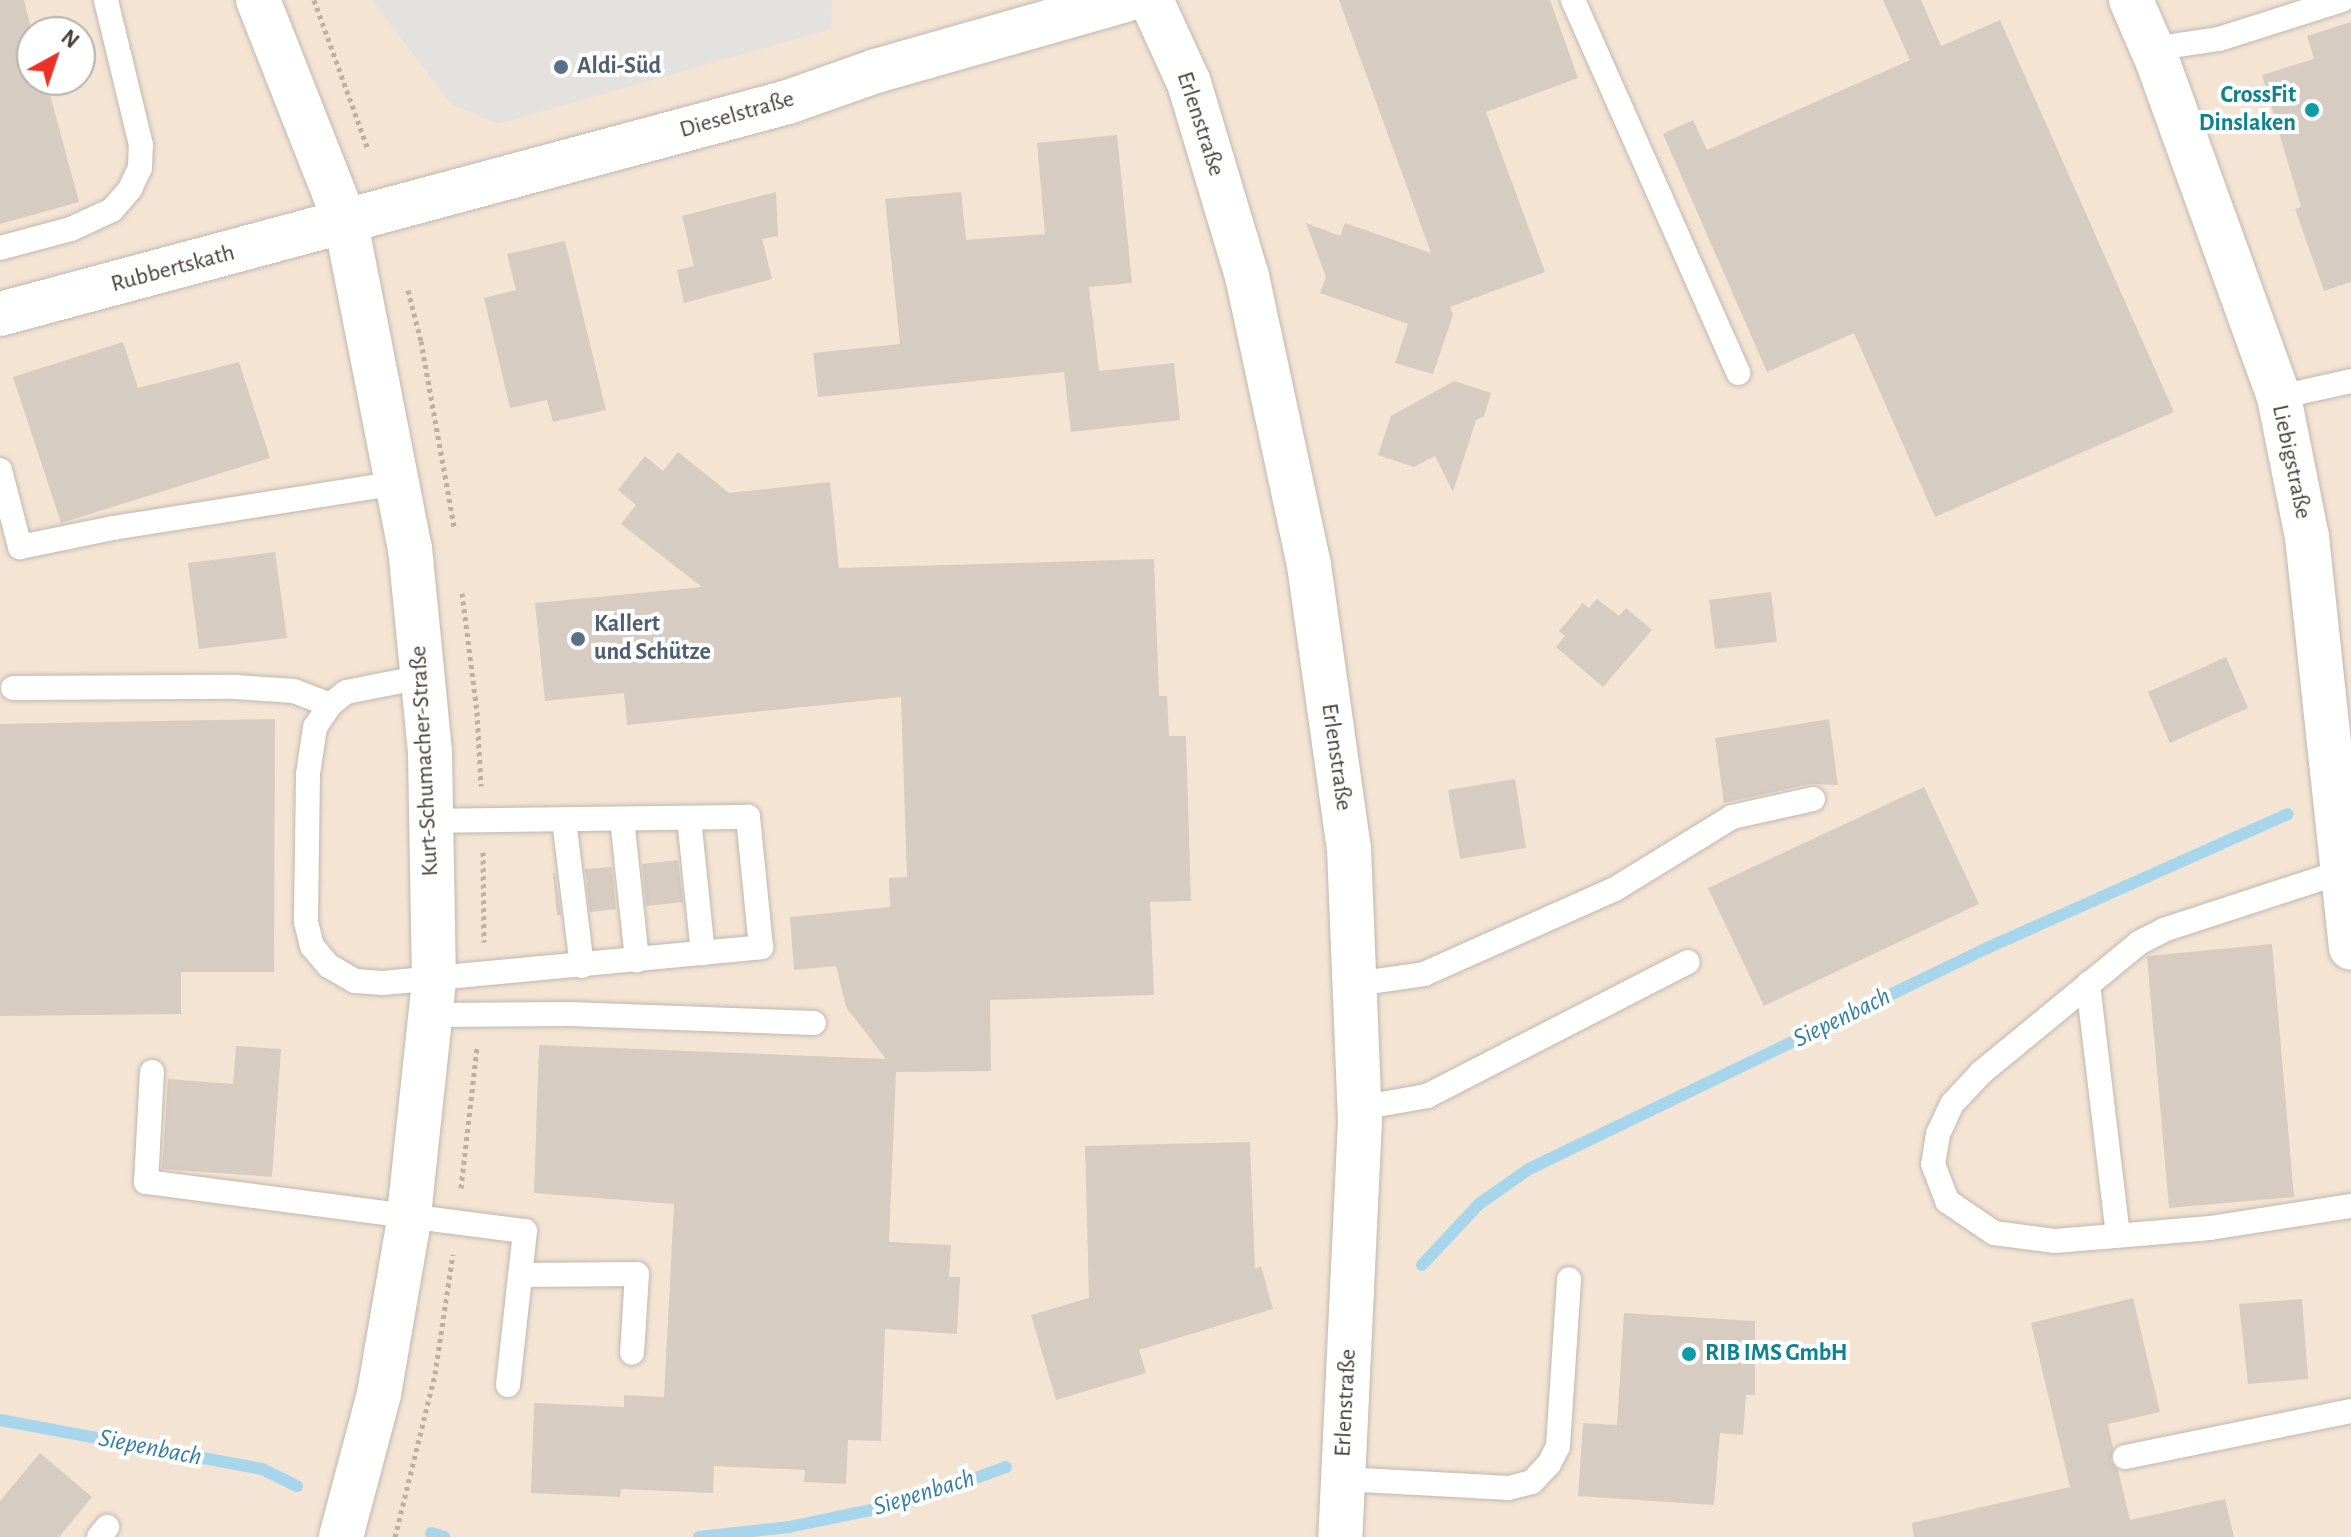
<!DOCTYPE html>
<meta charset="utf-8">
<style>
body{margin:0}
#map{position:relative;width:2351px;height:1537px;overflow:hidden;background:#f3efe8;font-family:"Alegreya Sans",sans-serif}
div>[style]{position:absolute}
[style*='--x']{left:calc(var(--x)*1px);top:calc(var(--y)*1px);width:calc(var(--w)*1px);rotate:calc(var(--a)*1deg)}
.commercial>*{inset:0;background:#f4e4d4}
.parking>*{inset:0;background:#e4e2df}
.stream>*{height:12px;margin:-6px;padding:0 6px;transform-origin:6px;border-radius:6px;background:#a7d6ec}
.building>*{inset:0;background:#d7ccc1}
.path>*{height:5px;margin-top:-2.5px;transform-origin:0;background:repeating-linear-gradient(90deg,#bfb09d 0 4px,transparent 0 8px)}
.roads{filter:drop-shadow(0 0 2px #c1b8ae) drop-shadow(0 0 2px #c1b8ae)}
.lane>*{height:24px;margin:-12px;padding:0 12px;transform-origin:12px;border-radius:12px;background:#fff}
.street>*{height:44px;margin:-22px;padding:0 22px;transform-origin:22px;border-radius:22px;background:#fff}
.dots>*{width:22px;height:22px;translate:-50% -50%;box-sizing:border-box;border:4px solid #fff;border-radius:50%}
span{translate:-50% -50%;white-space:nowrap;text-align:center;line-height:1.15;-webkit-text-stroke:8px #fff;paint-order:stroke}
.service-label{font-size:24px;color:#4e5e75;font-weight:700}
.left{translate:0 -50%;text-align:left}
.culture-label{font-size:24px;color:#0d838f;font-weight:700}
.right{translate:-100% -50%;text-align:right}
.street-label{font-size:24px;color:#463f37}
.water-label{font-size:26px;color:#337da4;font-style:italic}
.north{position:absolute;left:16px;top:16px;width:80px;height:80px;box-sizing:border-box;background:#fff;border:2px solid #b5b2af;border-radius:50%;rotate:40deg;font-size:22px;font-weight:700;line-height:32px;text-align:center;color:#463f37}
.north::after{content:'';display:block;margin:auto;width:28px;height:36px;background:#ee3123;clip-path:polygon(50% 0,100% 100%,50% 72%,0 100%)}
</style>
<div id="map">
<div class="commercial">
<div style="clip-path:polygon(evenodd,0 0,2351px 0,2351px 1537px,0 1537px,0 0,32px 32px,80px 32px,80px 80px,32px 80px,32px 32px)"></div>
</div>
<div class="parking">
<div style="clip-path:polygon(372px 0,832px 0,831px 29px,498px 124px,451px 104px)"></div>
</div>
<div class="stream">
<div style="--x:1422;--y:1265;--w:83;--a:-46.9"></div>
<div style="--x:1479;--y:1204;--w:61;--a:-35"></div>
<div style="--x:1529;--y:1169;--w:509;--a:-25.76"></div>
<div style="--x:1987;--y:948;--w:329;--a:-24"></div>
<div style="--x:0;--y:1420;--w:267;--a:10.6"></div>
<div style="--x:262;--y:1469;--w:39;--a:26"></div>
<div style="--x:431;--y:1533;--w:14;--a:17"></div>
<div style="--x:699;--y:1537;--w:91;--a:-6.3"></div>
<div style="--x:789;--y:1527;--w:123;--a:-11.8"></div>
<div style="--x:909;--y:1502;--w:103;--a:-19.8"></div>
</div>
<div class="building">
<div style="clip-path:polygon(0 0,24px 0,32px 32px,32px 80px,46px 80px,79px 202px,0 224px)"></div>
<div style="clip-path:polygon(1339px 0,1550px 0,1578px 78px,1486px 112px,1545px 272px,1450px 307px,1453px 315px,1433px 374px,1395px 363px,1408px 324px,1320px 293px,1326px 277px,1306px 223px,1340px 236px,1345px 223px,1431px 253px)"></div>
<div style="clip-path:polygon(1883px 0,1921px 0,1941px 46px,2000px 20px,2174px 412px,1935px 517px,1854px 333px,1767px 372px,1663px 134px,1693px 120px,1707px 150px,1910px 60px)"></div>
<div style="clip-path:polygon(2351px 22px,2351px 282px,2324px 291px,2295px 209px,2301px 207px,2262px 75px,2314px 59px,2307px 36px)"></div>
<div style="clip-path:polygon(1117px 135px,1132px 283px,1089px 287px,1099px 371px,1174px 363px,1180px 420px,1071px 432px,1064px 372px,818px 397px,813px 353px,900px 344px,885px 199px,961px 192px,966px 240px,1045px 234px,1037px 143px)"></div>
<div style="clip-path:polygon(776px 192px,778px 236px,762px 239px,772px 279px,684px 303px,677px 270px,694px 266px,682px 216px)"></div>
<div style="clip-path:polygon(565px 241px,606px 410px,553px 422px,547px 400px,510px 408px,484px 298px,516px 290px,507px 254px)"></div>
<div style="clip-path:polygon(123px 342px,138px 388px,239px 362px,270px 458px,61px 523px,13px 377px)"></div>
<div style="clip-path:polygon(1454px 381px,1491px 393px,1484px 416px,1476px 420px,1453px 492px,1435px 456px,1414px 467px,1378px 455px,1391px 416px)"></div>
<div style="clip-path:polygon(678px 452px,729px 493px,830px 482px,839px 568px,1154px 559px,1159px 696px,1167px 696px,1169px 736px,1186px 736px,1191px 901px,1150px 902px,1154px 995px,990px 1000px,991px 1071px,896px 1072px,889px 1242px,951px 1245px,949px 1277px,960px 1277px,957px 1334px,885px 1329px,881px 1441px,848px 1440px,846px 1484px,804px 1482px,805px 1470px,714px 1466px,713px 1493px,621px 1489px,620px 1497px,531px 1493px,534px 1403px,624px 1407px,624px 1395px,664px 1397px,674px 1204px,534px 1193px,539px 1045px,886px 1059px,846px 1007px,836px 966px,794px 970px,790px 917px,890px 907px,889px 878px,907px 877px,901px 697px,627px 725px,624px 693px,545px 701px,535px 603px,702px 587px,621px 524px,636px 505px,618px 490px,645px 456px,663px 471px)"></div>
<div style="clip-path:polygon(275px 552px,287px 638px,199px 649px,188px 563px)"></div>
<div style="clip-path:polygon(1771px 592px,1777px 642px,1715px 649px,1709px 600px)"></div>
<div style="clip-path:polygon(1597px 599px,1619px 616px,1626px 608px,1652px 630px,1603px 687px,1556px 647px,1565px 636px,1559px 631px,1583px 603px,1589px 608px)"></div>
<div style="clip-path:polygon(2226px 657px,2248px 708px,2170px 743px,2148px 692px)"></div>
<div style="clip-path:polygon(275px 719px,274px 972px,181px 972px,181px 1014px,0 1016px,0 724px)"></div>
<div style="clip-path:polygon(1829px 719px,1838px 785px,1810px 784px,1724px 803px,1715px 738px)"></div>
<div style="clip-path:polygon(1515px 779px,1526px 848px,1460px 859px,1448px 790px)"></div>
<div style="clip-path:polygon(1924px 787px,1979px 904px,1764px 1006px,1708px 888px)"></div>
<div style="clip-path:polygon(678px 860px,683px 902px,646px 906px,642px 864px)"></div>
<div style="clip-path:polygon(612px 867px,616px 909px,590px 912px,585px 869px)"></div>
<div style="clip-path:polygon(553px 873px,555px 873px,561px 915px,557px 915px)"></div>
<div style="clip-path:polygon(2272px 944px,2294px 1197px,2169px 1208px,2147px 956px)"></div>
<div style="clip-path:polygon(236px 1046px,281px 1049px,272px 1177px,162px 1169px,168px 1079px,233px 1084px)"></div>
<div style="clip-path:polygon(1250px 1142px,1255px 1269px,1261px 1266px,1273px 1309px,1139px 1350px,1146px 1373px,1056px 1400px,1031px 1315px,1089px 1298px,1085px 1146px)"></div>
<div style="clip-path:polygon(2133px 1298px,2160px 1412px,2108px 1424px,2113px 1448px,2111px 1461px,2118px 1470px,2130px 1520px,2225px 1499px,2234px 1537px,1914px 1537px,1912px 1523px,2070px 1487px,2031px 1323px)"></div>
<div style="clip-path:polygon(2302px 1299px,2308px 1379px,2248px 1384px,2239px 1304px)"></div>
<div style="clip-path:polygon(1624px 1313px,1755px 1321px,1755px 1395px,1746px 1395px,1743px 1435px,1720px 1433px,1714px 1505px,1578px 1496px,1583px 1423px,1617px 1425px)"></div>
<div style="clip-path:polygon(40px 1453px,92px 1497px,59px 1537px,0 1537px,0 1501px)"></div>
</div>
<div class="path">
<div style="--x:314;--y:0;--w:158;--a:70.1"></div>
<div style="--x:408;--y:290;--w:53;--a:75.7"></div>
<div style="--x:421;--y:341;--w:189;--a:79.9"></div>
<div style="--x:462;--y:593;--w:120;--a:82.8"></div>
<div style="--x:477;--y:712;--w:74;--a:86.9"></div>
<div style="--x:483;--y:852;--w:90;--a:89.4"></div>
<div style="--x:461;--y:1188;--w:142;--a:-83.5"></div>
<div style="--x:395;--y:1537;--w:168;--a:-76.2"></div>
<div style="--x:435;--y:1374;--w:121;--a:-81.5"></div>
</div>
<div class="roads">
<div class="lane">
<div style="--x:1573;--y:0;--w:408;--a:66.1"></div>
<div style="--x:2152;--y:49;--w:68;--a:-8.5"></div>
<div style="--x:2219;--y:39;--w:129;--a:-17.6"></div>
<div style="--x:0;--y:248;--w:73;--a:-15"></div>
<div style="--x:71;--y:229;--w:45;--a:-24.9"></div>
<div style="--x:112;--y:210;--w:28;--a:-49"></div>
<div style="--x:130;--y:189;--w:23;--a:-65"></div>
<div style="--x:140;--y:168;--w:23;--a:-88"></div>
<div style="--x:141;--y:145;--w:149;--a:-103.6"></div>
<div style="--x:2279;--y:397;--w:74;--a:-12.5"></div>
<div style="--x:0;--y:470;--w:80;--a:75.4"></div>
<div style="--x:20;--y:547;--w:95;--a:-11.5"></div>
<div style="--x:113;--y:528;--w:289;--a:-9"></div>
<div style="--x:422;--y:677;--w:77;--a:168.8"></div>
<div style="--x:346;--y:692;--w:21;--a:141"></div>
<div style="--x:330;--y:705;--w:27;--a:124"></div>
<div style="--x:315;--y:727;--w:48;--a:98.5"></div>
<div style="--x:308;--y:774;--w:148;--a:90.8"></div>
<div style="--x:306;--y:922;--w:25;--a:76"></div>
<div style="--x:312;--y:946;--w:26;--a:50"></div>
<div style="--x:329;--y:966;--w:30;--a:30"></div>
<div style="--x:355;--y:981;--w:28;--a:4"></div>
<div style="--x:383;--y:983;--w:380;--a:-5.4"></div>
<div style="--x:761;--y:947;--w:131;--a:-95.7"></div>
<div style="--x:748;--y:817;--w:317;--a:179.3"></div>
<div style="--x:13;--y:688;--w:222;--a:-0.3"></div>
<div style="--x:235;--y:687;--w:59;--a:3.9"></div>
<div style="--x:294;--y:691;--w:39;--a:21"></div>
<div style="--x:689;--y:818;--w:136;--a:84.1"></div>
<div style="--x:622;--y:819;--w:142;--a:83.9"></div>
<div style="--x:564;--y:820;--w:147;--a:83"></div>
<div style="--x:2344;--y:871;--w:189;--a:161.9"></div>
<div style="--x:2164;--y:930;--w:28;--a:153"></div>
<div style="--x:2139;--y:943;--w:205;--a:140.6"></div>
<div style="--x:1981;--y:1073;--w:42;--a:133.1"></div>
<div style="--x:1952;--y:1104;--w:33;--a:115"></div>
<div style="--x:1938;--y:1134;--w:30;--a:99"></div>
<div style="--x:1933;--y:1164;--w:40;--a:69"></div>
<div style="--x:1947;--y:1201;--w:57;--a:34.2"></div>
<div style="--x:1994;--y:1233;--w:62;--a:7.5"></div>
<div style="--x:2055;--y:1241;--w:156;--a:-4.8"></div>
<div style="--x:2210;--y:1228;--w:143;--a:-8.9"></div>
<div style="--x:1355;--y:984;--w:70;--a:-8.2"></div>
<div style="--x:1424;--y:974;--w:209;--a:-24"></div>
<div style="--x:1615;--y:889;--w:137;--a:-31.6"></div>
<div style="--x:1732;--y:817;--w:83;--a:-12.5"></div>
<div style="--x:2088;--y:984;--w:253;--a:83.2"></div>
<div style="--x:431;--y:1015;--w:138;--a:-0.4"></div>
<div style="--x:569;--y:1014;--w:245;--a:2.1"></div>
<div style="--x:152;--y:1072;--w:110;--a:93.1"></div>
<div style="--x:146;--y:1182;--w:382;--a:7.4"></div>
<div style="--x:525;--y:1231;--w:155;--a:96.3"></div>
<div style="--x:1360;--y:1108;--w:68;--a:-10.2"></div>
<div style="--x:1427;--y:1096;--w:293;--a:-27.2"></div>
<div style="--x:520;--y:1275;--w:117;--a:-0.5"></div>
<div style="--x:637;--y:1274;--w:79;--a:93.6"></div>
<div style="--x:2125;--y:1457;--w:231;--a:-11.5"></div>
<div style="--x:1343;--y:1479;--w:166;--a:3.1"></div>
<div style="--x:1509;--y:1488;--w:24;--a:-15"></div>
<div style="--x:1532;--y:1482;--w:25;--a:-47"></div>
<div style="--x:1549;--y:1464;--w:20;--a:-63"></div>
<div style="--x:1558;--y:1446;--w:167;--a:-86.2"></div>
<div style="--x:99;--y:1537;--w:13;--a:-51"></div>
</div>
<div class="street">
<div style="--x:258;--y:0;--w:240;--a:68.5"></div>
<div style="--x:346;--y:223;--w:331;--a:78.9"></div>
<div style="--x:410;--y:548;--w:206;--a:84.4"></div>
<div style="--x:430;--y:753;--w:228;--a:89"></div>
<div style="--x:434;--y:981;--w:246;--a:96.1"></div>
<div style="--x:408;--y:1226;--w:170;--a:99.8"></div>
<div style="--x:379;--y:1394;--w:148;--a:104.9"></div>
<div style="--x:1151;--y:0;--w:91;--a:65.4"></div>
<div style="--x:1189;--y:83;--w:202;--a:73.3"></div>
<div style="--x:1247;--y:276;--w:296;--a:77.9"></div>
<div style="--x:1309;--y:565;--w:286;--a:82"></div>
<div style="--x:1349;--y:848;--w:272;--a:87.7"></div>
<div style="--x:1360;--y:1120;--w:417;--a:92.7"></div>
<div style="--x:2131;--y:0;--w:65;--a:66.6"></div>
<div style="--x:2157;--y:60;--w:358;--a:70.1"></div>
<div style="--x:2279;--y:397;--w:143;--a:78.7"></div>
<div style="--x:2307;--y:537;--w:413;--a:83.9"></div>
<div style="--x:0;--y:314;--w:816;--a:-15.06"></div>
<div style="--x:788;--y:102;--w:93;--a:-19.4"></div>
<div style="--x:876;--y:71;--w:260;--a:-15.9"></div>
</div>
</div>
<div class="dots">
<div style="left:561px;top:67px;background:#5c6f8a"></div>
<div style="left:2312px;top:110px;background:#0f9aa8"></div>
<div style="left:578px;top:639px;background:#5c6f8a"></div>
<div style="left:1689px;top:1354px;background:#0f9aa8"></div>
</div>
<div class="service-label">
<span class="left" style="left:577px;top:67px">Aldi-Süd</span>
<span class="left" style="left:594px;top:639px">Kallert<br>und Schütze</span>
</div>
<div class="culture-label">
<span class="right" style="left:2296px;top:110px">CrossFit<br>Dinslaken</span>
<span class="left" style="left:1705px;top:1354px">RIB IMS GmbH</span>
</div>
<div class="street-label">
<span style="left:737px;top:115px;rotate:-16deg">Dieselstraße</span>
<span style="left:1200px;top:124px;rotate:72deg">Erlenstraße</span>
<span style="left:173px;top:269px;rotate:-15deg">Rubbertskath</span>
<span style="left:2291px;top:462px;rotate:78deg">Liebigstraße</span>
<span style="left:1336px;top:757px;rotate:82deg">Erlenstraße</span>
<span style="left:425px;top:761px;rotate:-93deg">Kurt-Schumacher-Straße</span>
<span style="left:1346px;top:1403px;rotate:-87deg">Erlenstraße</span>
</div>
<div class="water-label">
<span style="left:1842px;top:1018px;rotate:-26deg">Siepenbach</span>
<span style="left:150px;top:1448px;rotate:11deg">Siepenbach</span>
<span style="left:924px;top:1493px;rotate:-17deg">Siepenbach</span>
</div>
<div class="north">N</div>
</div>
